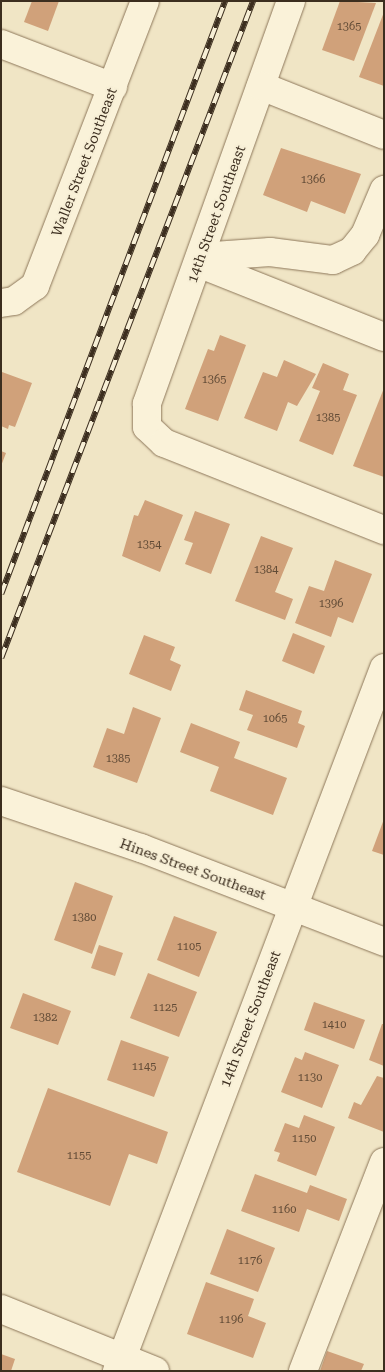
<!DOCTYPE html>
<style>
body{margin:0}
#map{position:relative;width:385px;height:1372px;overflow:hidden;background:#f0e5c5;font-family:"Roboto Serif",serif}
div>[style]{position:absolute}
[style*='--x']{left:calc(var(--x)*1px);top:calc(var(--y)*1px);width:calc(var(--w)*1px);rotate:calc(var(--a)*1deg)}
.building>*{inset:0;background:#d0a17a}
.roads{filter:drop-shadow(0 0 1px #8d775a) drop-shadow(0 0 1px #8d775a)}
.minor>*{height:28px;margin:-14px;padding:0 14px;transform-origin:14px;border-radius:14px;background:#faf2d9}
.rail>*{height:5.5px;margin-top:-2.75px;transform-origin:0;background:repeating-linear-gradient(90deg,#f7efd6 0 11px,#3c2e1f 0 22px);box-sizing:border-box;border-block:1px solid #3c2e1f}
span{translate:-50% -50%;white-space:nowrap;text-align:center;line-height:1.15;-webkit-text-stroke:4px #f7efd6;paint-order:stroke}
.number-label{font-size:11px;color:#614b36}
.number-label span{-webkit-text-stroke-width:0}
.street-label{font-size:14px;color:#3c2e1f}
.frame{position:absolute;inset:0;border:2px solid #3c2e1f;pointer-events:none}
</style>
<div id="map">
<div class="building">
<div style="clip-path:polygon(32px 1px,59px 1px,48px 31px,24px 22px)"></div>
<div style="clip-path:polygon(340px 1px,376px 3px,354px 61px,322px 50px)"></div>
<div style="clip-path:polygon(384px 12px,384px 86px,359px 77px)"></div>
<div style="clip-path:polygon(281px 148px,361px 174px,345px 214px,311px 201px,307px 212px,263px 195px)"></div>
<div style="clip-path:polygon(220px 335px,246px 345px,218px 421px,185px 409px,208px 349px,214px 351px)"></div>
<div style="clip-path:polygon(284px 360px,316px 374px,297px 406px,288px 402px,277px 431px,244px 418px,263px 372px,277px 377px)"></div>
<div style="clip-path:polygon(323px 363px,349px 374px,343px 390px,357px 395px,333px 455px,299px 441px,320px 391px,312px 388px)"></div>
<div style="clip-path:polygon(2px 372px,32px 383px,15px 427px,9px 425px,8px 429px,1px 426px)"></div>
<div style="clip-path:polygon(384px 388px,384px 477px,353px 466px)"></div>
<div style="clip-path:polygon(1px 451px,6px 453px,1px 466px)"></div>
<div style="clip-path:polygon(145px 500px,183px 515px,160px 572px,122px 556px,134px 515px,138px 516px)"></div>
<div style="clip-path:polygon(195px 511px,230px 524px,211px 574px,185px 564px,193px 543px,184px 540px)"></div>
<div style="clip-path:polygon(261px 536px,293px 548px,275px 592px,293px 599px,285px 620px,235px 601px)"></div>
<div style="clip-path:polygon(335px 560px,372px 574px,353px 623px,338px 617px,331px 637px,295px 623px,309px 586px,324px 591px)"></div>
<div style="clip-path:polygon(293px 633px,325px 646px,314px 674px,282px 661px)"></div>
<div style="clip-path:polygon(144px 635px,175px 647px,170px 660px,181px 665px,171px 691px,129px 674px)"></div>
<div style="clip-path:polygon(246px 690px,302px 711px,298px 723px,305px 726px,297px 748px,247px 730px,253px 715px,239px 710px)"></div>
<div style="clip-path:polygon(133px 707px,161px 718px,137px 783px,93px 767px,107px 728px,124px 734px)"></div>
<div style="clip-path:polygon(191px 723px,240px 742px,234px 758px,287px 778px,273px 815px,210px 791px,219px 767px,180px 752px)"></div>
<div style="clip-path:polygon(384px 819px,384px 855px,372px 851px)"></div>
<div style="clip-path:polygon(75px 882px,113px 896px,92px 954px,54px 940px)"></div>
<div style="clip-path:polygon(174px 916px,217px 932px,199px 977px,157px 960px)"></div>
<div style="clip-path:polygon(99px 945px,123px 953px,115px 976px,91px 968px)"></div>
<div style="clip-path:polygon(148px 973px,197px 992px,179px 1037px,130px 1018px)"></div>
<div style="clip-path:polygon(23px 993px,71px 1011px,58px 1045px,10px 1028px)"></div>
<div style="clip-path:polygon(314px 1002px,365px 1020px,354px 1049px,304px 1030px)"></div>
<div style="clip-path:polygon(382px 1024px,384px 1024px,384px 1066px,369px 1060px)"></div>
<div style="clip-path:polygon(121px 1040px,169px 1057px,154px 1097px,107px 1080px)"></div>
<div style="clip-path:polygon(305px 1052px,339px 1065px,322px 1108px,281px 1092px,295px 1057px,302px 1060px)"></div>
<div style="clip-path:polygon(377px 1076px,384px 1078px,384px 1132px,348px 1118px,354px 1102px,361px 1105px)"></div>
<div style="clip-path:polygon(48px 1088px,168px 1132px,157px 1164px,129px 1154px,110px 1206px,17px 1172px)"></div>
<div style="clip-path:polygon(304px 1115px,335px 1127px,316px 1176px,277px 1161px,280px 1153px,274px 1151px,285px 1123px,299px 1128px)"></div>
<div style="clip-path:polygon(255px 1174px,307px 1193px,310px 1185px,347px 1199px,339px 1221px,307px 1209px,299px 1232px,241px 1211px)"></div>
<div style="clip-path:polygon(227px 1229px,275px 1248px,258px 1292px,210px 1274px)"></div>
<div style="clip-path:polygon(206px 1282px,254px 1299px,248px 1316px,266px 1323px,253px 1358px,187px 1334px)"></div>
<div style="clip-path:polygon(327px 1351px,364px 1364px,361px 1371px,320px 1371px)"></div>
<div style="clip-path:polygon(1px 1354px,15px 1359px,11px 1371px,1px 1371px)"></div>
</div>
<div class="roads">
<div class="minor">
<div style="--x:291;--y:1;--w:428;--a:109.7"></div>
<div style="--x:147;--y:404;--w:23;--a:90"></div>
<div style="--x:147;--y:427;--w:23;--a:43"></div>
<div style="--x:164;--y:443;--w:237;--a:21.6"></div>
<div style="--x:1;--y:44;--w:120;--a:21"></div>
<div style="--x:261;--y:86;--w:132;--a:21.7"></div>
<div style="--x:200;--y:257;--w:70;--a:-4.1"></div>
<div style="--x:270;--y:252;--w:64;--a:7.2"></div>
<div style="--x:333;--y:260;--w:21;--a:-25"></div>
<div style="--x:352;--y:251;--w:21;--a:-51"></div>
<div style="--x:365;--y:235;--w:49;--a:-67.1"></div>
<div style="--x:198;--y:263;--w:200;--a:21.7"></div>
<div style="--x:1;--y:303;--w:13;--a:-9"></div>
<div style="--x:14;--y:301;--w:26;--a:-36"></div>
<div style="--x:35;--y:286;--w:305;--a:-68.9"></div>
<div style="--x:1;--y:801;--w:148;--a:18.6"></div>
<div style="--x:141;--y:848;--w:261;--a:21.1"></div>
<div style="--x:1;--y:1309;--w:166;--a:21.9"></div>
<div style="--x:117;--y:1371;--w:752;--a:-69.2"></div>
<div style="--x:303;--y:1371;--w:224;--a:-68.8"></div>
</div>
</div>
<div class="rail">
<div style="--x:1;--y:594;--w:634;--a:-69.31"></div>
<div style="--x:1;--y:658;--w:704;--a:-69.02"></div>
</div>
<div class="number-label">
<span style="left:349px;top:27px">1365</span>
<span style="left:313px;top:180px">1366</span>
<span style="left:214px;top:380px">1365</span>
<span style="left:328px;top:418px">1385</span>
<span style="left:149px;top:545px">1354</span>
<span style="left:266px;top:570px">1384</span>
<span style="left:331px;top:604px">1396</span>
<span style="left:275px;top:719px">1065</span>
<span style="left:118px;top:759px">1385</span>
<span style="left:84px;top:918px">1380</span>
<span style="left:189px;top:947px">1105</span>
<span style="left:165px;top:1008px">1125</span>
<span style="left:45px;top:1018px">1382</span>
<span style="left:334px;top:1025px">1410</span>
<span style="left:144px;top:1067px">1145</span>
<span style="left:310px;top:1078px">1130</span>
<span style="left:304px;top:1139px">1150</span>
<span style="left:79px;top:1156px">1155</span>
<span style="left:284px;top:1210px">1160</span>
<span style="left:250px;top:1261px">1176</span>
<span style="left:231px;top:1320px">1196</span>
</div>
<div class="street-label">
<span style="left:84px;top:162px;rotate:-69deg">Waller Street Southeast</span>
<span style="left:216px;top:214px;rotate:-70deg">14th Street Southeast</span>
<span style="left:193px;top:869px;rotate:20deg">Hines Street Southeast</span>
<span style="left:250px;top:1019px;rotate:-69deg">14th Street Southeast</span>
</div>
<div class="frame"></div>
</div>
